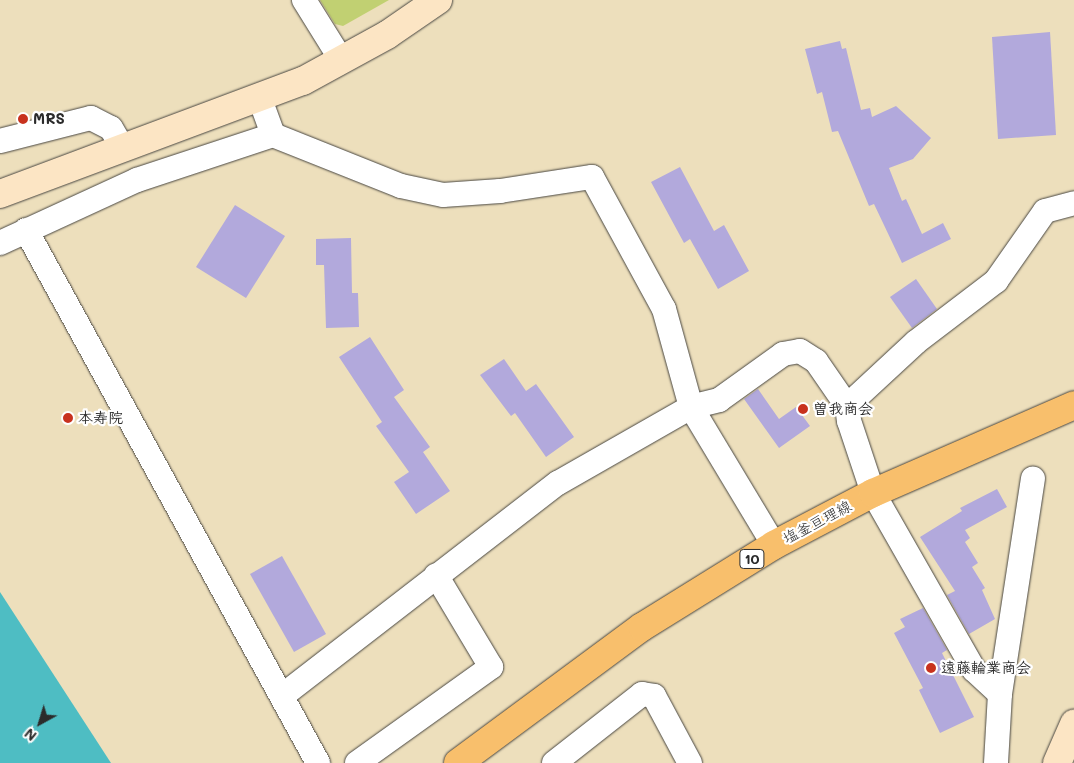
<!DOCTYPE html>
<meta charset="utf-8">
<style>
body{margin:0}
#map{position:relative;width:1074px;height:763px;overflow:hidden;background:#eddfbc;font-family:Mali,"Klee One",sans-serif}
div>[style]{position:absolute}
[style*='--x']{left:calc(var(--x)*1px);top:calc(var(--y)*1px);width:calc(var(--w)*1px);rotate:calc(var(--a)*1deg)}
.green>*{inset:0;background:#c1d072}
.water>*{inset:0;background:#4ebdc3}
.building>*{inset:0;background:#b2a9dc}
.roads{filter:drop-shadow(0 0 1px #484641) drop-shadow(0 0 1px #484641)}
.street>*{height:24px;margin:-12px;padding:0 12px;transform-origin:12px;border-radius:12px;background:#fff}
.secondary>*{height:28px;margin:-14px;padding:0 14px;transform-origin:14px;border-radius:14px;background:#fce5c4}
.primary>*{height:28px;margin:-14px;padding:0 14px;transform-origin:14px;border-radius:14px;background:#f8bf6c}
.dots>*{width:14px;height:14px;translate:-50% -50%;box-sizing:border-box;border:2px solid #fff;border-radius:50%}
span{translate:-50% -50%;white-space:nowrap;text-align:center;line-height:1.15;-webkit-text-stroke:4.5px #fff;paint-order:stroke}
.shield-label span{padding:1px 4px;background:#fff;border:1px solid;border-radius:4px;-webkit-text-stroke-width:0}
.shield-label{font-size:14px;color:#2b2b2b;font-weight:700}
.poi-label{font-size:15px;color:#2b2b2b;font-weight:700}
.left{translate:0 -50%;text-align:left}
.street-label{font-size:15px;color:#2b2b2b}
.north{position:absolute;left:15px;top:698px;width:50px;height:50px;-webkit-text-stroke:4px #fff;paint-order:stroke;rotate:219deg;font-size:14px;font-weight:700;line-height:20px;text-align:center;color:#2b2b2b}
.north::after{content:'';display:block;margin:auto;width:18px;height:22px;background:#2b2b2b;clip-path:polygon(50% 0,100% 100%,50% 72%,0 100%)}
</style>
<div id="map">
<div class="green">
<div style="clip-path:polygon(320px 0,389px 0,343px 26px,335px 24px)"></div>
</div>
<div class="water">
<div style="clip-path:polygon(0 592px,111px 763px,0 763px)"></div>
</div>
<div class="building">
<div style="clip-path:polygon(1050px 32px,1056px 135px,998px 139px,992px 37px)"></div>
<div style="clip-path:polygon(840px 41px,842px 49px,846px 48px,861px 110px,870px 108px,872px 117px,896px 106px,931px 138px,913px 159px,889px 168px,902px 201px,906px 199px,922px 234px,943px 223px,951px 239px,902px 263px,874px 204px,869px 206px,838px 131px,832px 132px,822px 92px,817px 94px,805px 49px)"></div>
<div style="clip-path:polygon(680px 167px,714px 231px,724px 225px,749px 271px,718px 289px,690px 239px,684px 243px,651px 182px)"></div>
<div style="clip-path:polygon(235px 205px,285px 236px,246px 298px,196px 267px)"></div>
<div style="clip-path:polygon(351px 238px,352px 293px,358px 293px,359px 327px,326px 328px,324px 265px,316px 265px,316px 239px)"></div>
<div style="clip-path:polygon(916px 279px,937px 309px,912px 328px,890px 297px)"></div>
<div style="clip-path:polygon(370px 337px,404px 390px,394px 397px,430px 447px,423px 452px,450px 491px,416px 514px,394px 482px,409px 472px,376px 426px,382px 422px,339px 357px)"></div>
<div style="clip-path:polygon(504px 359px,526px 391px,536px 384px,574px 437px,546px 457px,515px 413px,511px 416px,480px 375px)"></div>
<div style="clip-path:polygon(758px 389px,779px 419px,796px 407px,810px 426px,779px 448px,744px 399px)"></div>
<div style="clip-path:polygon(997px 489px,1007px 507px,965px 530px,970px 538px,965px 542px,978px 563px,972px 567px,985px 588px,982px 590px,995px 619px,969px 634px,947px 595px,955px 591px,920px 537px,962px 511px,960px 508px)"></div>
<div style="clip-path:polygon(282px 556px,326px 634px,294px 652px,250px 574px)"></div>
<div style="clip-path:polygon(923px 608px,947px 650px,942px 653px,974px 717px,940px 733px,919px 690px,923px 688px,894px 633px,905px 627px,900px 619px)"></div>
</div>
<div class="roads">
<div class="street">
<div style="--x:304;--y:0;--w:72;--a:58.1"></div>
<div style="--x:260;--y:99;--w:38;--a:70"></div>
<div style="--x:273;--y:135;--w:138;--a:21.7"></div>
<div style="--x:401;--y:186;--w:43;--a:12.1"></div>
<div style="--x:443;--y:195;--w:57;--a:-4"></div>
<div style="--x:500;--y:191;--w:93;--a:-8.7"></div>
<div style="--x:592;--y:177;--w:150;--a:61.4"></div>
<div style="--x:664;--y:309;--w:102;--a:74.6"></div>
<div style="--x:691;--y:407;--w:161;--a:59"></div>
<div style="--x:0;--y:141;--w:94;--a:-14.2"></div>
<div style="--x:91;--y:118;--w:22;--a:27"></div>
<div style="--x:111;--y:128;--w:24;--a:60"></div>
<div style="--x:26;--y:230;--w:608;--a:61.28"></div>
<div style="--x:0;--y:243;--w:151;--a:-24.7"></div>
<div style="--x:137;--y:180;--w:143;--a:-18.3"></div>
<div style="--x:1000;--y:694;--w:35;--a:-137"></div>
<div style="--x:974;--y:670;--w:204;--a:-119.7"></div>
<div style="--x:873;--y:493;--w:76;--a:-108.4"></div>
<div style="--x:849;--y:421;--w:15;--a:-98"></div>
<div style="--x:847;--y:406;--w:94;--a:-42.8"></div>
<div style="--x:916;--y:342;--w:101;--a:-37.3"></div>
<div style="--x:996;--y:281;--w:85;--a:-55"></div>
<div style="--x:1045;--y:211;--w:30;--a:-15"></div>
<div style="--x:282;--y:696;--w:349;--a:-37.7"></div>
<div style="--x:558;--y:483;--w:153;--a:-29.7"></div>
<div style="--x:691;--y:407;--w:29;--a:-14"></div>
<div style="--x:719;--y:400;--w:79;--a:-35.7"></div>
<div style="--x:783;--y:354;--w:17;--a:-10"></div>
<div style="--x:800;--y:351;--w:19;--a:32"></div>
<div style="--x:816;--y:361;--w:55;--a:55.4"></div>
<div style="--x:357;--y:763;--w:165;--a:-35.6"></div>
<div style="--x:491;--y:667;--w:107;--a:-120.9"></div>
<div style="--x:554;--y:763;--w:112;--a:-38.1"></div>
<div style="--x:642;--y:694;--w:12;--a:9"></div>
<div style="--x:654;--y:696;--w:76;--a:61.8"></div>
<div style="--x:996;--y:763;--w:69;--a:-86.7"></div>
<div style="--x:1000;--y:694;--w:218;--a:-81.3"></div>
</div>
<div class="secondary">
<div style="--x:0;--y:194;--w:323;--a:-20.5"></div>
<div style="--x:303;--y:81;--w:96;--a:-28.7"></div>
<div style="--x:387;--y:35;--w:62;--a:-34.5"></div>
<div style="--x:1057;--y:763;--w:43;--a:-66.4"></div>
</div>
<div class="primary">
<div style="--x:458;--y:763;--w:229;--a:-36.5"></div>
<div style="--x:642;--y:627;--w:155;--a:-31.8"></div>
<div style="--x:774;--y:545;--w:112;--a:-27.7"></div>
<div style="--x:873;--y:493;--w:219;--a:-23.6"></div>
</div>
</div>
<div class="dots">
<div style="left:23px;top:119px;background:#c8321e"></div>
<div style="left:803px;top:409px;background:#c8321e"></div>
<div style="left:68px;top:418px;background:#c8321e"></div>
<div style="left:931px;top:668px;background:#c8321e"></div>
</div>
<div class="shield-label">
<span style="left:752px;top:559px">10</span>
</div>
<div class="poi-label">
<span class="left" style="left:33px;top:119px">MRS</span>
<span class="left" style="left:813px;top:409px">曽我商会</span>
<span class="left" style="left:78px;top:418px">本寿院</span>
<span class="left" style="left:941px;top:668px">遠藤輪業商会</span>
</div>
<div class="street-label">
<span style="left:817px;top:522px;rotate:-28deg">塩釜亘理線</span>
</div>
<div class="north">N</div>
</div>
